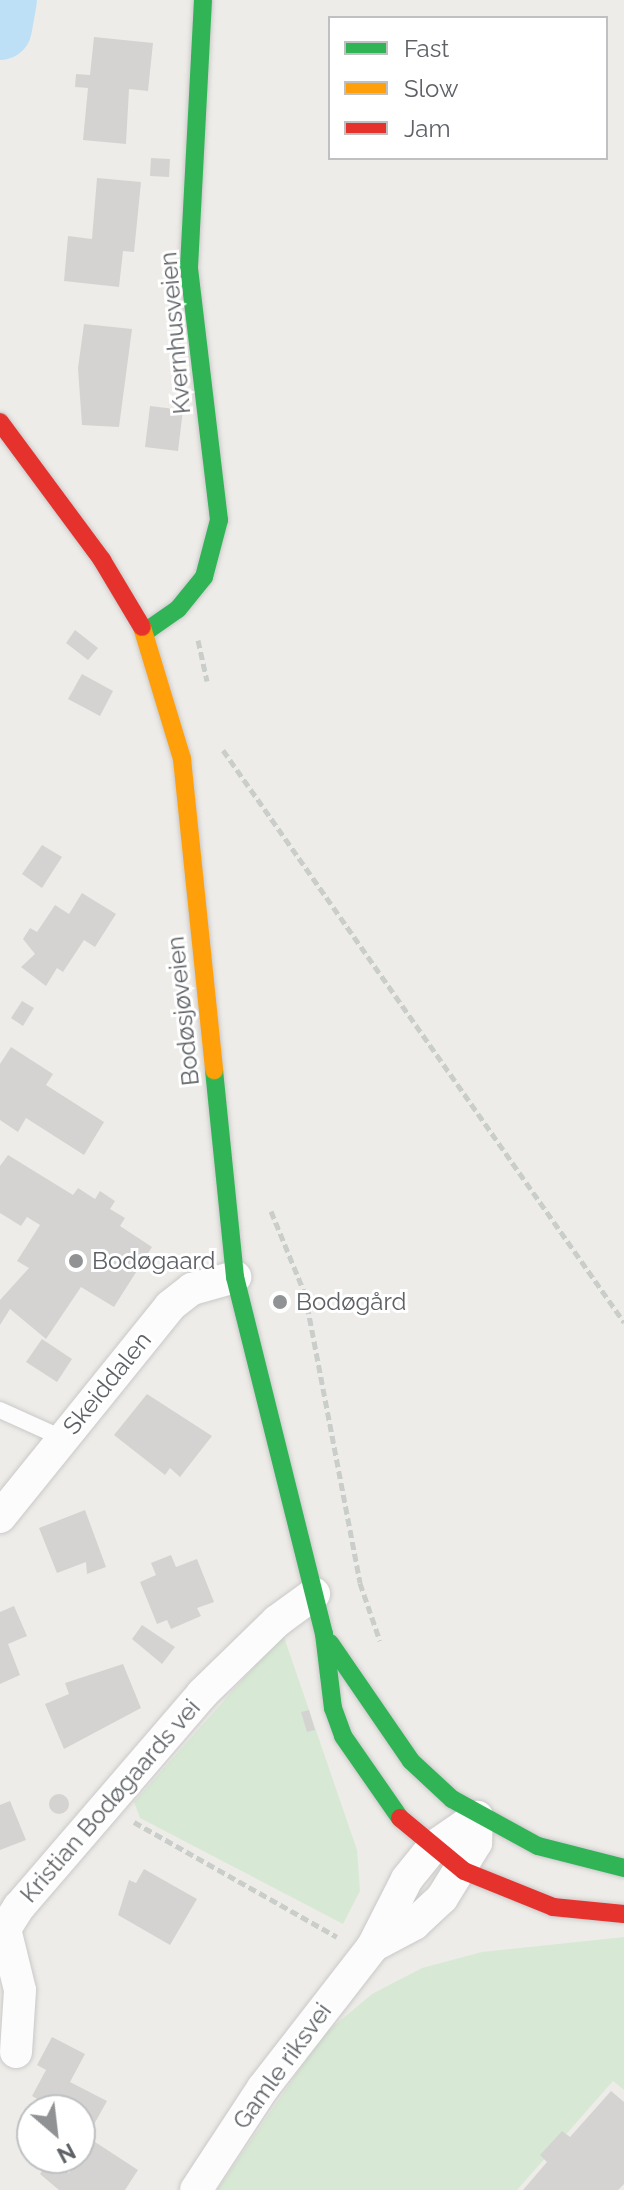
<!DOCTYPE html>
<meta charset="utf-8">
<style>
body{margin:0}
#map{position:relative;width:624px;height:2190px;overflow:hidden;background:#eeece8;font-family:Raleway,sans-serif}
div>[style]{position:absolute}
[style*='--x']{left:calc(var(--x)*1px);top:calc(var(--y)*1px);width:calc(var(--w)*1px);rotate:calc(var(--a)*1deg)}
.green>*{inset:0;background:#d7e9d4}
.river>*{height:64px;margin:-32px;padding:0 32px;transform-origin:32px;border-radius:32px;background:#bde0f7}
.building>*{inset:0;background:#d4d3d1}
.round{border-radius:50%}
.path>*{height:5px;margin-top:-2.5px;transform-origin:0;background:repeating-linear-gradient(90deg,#cacecb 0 8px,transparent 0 12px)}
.roads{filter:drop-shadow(0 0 2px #c9c9c9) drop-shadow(0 0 2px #c9c9c9)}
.lane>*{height:16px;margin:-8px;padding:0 8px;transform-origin:8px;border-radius:8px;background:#fcfcfc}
.street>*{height:32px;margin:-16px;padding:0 16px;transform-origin:16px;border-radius:16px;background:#fcfcfc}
.fast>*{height:18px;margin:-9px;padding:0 9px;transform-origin:9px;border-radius:9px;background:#30b455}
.slow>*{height:18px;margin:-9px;padding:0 9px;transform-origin:9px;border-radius:9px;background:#ff9f0a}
.jam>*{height:18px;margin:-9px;padding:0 9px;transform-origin:9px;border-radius:9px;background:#e5322d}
.dots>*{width:22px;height:22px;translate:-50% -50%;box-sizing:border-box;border:4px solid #fff;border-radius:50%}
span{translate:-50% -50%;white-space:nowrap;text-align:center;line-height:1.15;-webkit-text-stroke:6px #fff;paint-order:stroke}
.street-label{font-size:24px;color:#5e6266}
.poi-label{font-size:24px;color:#5e6266}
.left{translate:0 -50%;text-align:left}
.legend{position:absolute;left:328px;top:16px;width:280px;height:144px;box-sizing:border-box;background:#fff;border:2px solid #bfc0c2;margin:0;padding:10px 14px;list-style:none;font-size:24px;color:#5e6266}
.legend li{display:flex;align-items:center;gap:16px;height:40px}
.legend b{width:40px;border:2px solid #bfc0c2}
.north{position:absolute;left:16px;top:2094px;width:80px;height:80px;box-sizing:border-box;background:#fff;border:2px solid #bfc0c2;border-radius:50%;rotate:152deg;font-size:22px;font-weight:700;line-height:32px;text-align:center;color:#5e6266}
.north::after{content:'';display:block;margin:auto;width:28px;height:36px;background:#909294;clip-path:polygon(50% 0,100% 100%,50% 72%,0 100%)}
</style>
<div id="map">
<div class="green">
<div style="clip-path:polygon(283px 1634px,357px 1850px,360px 1891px,343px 1924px,140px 1818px,134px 1802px)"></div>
<div style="clip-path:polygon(624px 1937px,624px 2090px,613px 2081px,517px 2190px,217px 2190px,323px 2035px,372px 1994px,422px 1968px,482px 1952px)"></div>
</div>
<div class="river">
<div style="--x:0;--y:28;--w:28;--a:-80"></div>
</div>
<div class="building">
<div style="clip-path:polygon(94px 37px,153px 43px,148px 91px,129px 89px,126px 144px,83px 140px,88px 88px,75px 87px,76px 74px,90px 75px)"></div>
<div style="clip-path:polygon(151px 158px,170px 159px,169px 177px,150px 176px)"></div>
<div style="clip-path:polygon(97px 178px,141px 182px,134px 252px,123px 251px,119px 287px,64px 281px,68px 236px,92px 239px)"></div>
<div style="clip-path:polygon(84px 324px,132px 329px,119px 427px,82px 425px,78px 368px)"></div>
<div style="clip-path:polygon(150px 406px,183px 410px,178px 451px,145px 447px)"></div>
<div style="clip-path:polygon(75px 630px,98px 648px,88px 660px,66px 643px)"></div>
<div style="clip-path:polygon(82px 674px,113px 691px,100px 716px,68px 699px)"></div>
<div style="clip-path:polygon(42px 845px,62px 857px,42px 888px,22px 874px)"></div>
<div style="clip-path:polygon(82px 893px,116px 914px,95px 947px,84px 940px,63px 972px,57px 968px,46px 986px,21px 967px,35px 954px,23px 939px,30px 928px,37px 932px,55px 905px,69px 914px)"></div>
<div style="clip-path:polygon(22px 1001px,34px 1008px,23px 1026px,11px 1018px)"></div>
<div style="clip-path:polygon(11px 1047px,53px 1074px,46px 1085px,104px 1122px,84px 1155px,26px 1118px,18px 1132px,0 1120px,0 1064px)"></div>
<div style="clip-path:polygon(8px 1155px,73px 1195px,78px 1188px,95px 1199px,100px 1191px,115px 1201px,110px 1209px,125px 1218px,120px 1226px,152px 1247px,114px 1307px,81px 1287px,46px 1339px,10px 1309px,0 1325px,0 1300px,29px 1268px,17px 1261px,40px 1225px,27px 1217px,21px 1226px,0 1213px,0 1166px)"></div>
<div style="clip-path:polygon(42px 1339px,72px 1359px,57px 1382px,26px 1362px)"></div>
<div style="clip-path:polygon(147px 1394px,212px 1436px,180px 1477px,170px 1468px,165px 1475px,114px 1435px)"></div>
<div style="clip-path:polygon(85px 1510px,106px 1567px,87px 1574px,86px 1562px,57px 1573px,39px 1528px)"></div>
<div style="clip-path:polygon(171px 1555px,176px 1567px,197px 1559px,214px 1602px,197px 1608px,201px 1616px,171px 1629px,167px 1620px,157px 1624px,140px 1582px,156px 1575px,151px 1563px)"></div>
<div style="clip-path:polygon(14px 1606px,27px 1636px,8px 1644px,20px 1675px,0 1684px,0 1612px)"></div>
<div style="clip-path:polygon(142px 1625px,175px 1647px,162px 1664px,132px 1639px)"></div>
<div style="clip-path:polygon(123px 1664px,141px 1708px,64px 1749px,45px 1704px,69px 1694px,65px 1683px)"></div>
<div style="clip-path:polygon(309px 1710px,315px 1730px,307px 1732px,301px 1712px)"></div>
<div class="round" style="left:49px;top:1794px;width:20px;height:20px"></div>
<div style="clip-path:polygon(10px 1801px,26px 1840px,0 1850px,0 1805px)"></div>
<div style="clip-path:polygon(144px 1869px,197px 1899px,170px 1945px,118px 1915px,129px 1880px,136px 1883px)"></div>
<div style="clip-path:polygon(52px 2037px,85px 2054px,70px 2082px,107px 2101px,92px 2128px,80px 2122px,80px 2110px,57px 2110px,32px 2096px,46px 2070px,37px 2065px)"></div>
<div style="clip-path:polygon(611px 2091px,624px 2102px,624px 2184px,618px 2190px,523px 2190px,547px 2162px,540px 2155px,562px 2131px,570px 2137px)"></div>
<div style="clip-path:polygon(92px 2140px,138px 2170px,125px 2190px,59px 2190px,40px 2174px,49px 2160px,69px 2173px)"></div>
</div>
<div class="path">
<div style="--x:198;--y:640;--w:42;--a:77.6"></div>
<div style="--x:223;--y:750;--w:699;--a:54.97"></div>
<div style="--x:271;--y:1211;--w:90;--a:67.7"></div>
<div style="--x:305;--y:1294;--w:294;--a:79.2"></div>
<div style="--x:360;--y:1583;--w:61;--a:71"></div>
<div style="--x:134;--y:1822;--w:233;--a:29.5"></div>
</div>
<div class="roads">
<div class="lane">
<div style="--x:0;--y:1410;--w:68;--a:24.3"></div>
</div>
<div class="street">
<div style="--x:0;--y:1517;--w:271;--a:-51.1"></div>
<div style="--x:170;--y:1306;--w:28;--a:-38"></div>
<div style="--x:192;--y:1289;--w:45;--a:-15.6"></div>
<div style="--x:373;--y:1946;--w:47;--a:-28.2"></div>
<div style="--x:414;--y:1924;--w:38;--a:-43"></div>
<div style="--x:442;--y:1898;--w:65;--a:-58.3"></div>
<div style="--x:476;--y:1843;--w:26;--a:-88"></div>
<div style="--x:16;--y:2052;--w:62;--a:-86.3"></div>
<div style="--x:20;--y:1990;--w:63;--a:-103.8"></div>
<div style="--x:5;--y:1929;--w:26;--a:-58"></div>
<div style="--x:19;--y:1907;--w:281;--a:-49.3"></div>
<div style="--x:202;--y:1694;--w:105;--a:-44.2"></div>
<div style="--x:277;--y:1621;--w:46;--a:-36.1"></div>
<div style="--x:196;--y:2190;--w:122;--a:-56.7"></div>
<div style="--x:263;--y:2088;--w:180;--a:-52.2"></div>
<div style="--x:373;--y:1946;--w:75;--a:-63.1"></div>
<div style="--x:407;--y:1879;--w:40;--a:-51"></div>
<div style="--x:432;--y:1848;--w:55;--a:-34.6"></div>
</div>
<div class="fast">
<div style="--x:145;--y:632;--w:40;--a:-34.9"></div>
<div style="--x:178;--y:609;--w:41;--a:-50.9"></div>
<div style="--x:204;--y:577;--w:59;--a:-75.3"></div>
<div style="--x:219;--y:520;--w:255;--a:-96.8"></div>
<div style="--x:189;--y:267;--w:267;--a:-87"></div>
<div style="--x:214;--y:1070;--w:208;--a:84.2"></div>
<div style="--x:235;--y:1277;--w:368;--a:76"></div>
<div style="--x:324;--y:1634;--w:75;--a:83.1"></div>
<div style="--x:333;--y:1708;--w:30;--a:70"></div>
<div style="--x:343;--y:1736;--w:100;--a:55.2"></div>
<div style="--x:330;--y:1643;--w:143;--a:55.5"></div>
<div style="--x:411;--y:1761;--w:56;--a:42.8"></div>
<div style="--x:452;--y:1799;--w:98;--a:28.7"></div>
<div style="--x:538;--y:1846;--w:89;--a:14.3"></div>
</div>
<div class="slow">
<div style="--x:142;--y:627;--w:138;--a:73.1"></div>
<div style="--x:182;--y:759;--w:313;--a:84.1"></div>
</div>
<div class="jam">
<div style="--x:0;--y:422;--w:172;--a:53.5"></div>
<div style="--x:102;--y:560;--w:78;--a:59.2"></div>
<div style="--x:400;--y:1818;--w:83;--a:39.6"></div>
<div style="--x:464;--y:1871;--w:96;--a:22"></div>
<div style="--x:553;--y:1907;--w:71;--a:5.6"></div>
</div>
</div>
<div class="dots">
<div style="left:76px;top:1261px;background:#909294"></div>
<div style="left:280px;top:1302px;background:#909294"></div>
</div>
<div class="street-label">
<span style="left:175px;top:333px;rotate:-95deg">Kvernhusveien</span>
<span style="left:183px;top:1011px;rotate:-96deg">Bodøsjøveien</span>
<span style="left:107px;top:1383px;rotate:-51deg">Skeiddalen</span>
<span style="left:110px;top:1801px;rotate:-49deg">Kristian Bodøgaards vei</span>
<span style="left:282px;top:2066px;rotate:-54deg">Gamle riksvei</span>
</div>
<div class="poi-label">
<span class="left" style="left:92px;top:1261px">Bodøgaard</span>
<span class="left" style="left:296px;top:1302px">Bodøgård</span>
</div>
<ul class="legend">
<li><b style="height:10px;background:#30b455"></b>Fast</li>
<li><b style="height:10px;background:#ff9f0a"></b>Slow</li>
<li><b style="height:10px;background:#e5322d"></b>Jam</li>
</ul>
<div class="north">N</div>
</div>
